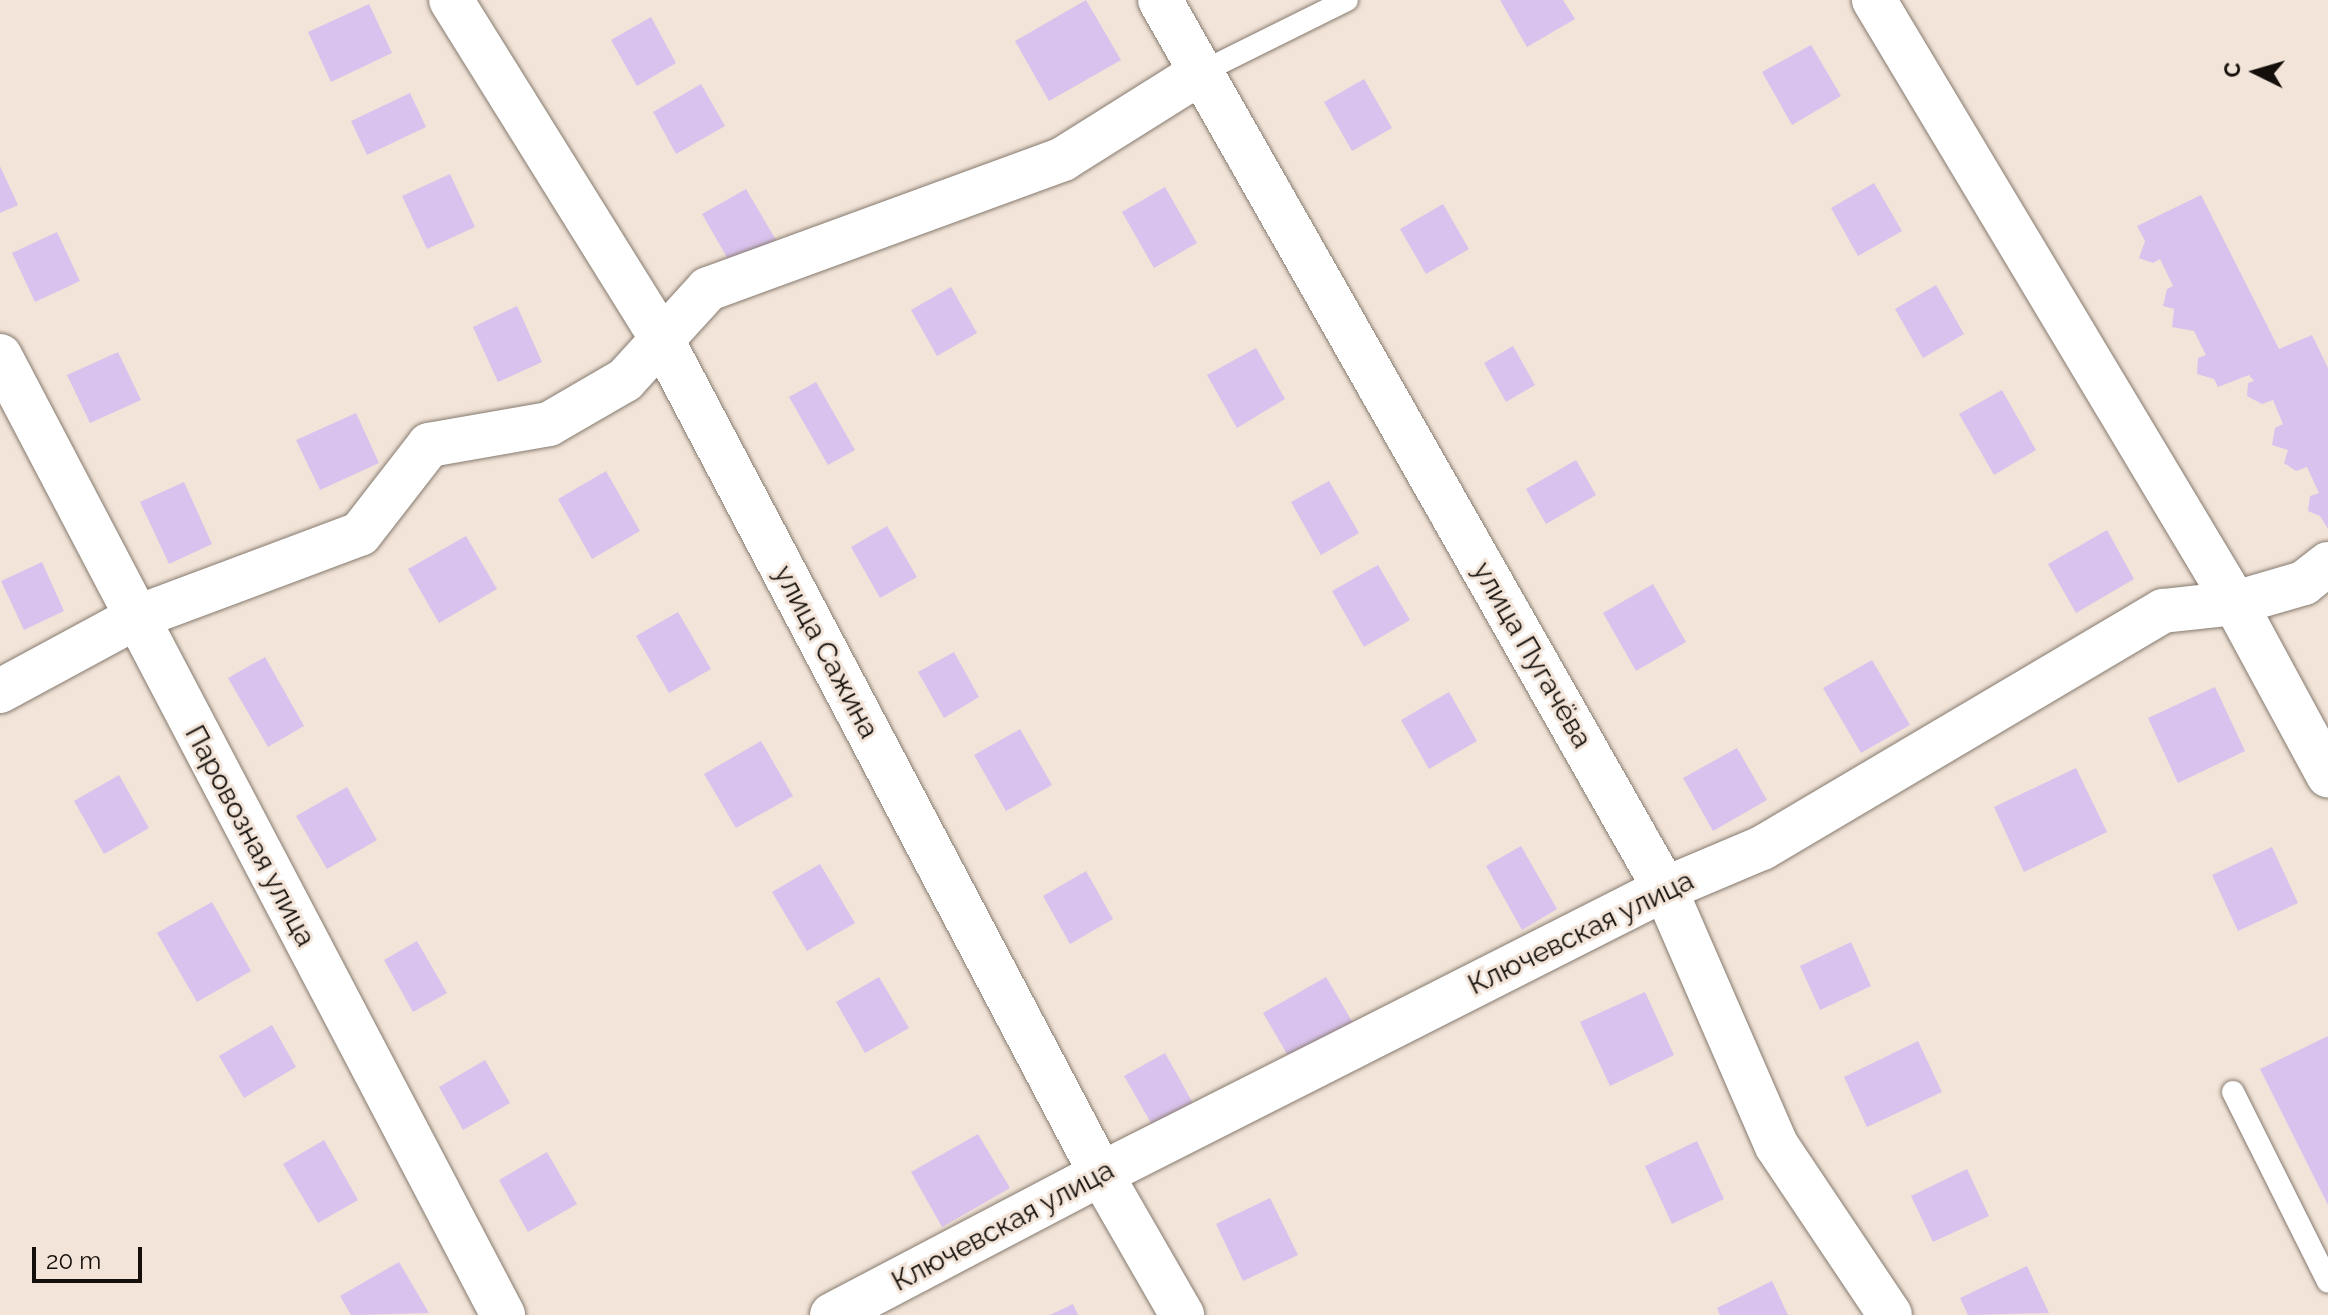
<!DOCTYPE html>
<meta charset="utf-8">
<style>
body{margin:0}
#map{position:relative;width:2328px;height:1315px;overflow:hidden;background:#f2e4d8;font-family:Raleway,sans-serif}
div>[style]{position:absolute}
[style*='--x']{left:calc(var(--x)*1px);top:calc(var(--y)*1px);width:calc(var(--w)*1px);rotate:calc(var(--a)*1deg)}
.building>*{inset:0;background:#d9c2ed}
.roads{filter:drop-shadow(0 0 2px #867a6f) drop-shadow(0 0 2px #867a6f)}
.service>*{height:22px;margin:-11px;padding:0 11px;transform-origin:11px;border-radius:11px;background:#fff}
.minor>*{height:44px;margin:-22px;padding:0 22px;transform-origin:22px;border-radius:22px;background:#fff}
.tertiary>*{height:44px;margin:-22px;padding:0 22px;transform-origin:22px;border-radius:22px;background:#fff}
span{translate:-50% -50%;white-space:nowrap;text-align:center;line-height:1.15;-webkit-text-stroke:6px #f2e4d8;paint-order:stroke}
.street-label{font-size:28px;color:#140f0b}
.north{position:absolute;left:2216px;top:32px;width:80px;height:80px;-webkit-text-stroke:6px #f2e4d8;paint-order:stroke;rotate:275deg;font-size:22px;font-weight:700;line-height:32px;text-align:center;color:#140f0b}
.north::after{content:'';display:block;margin:auto;width:28px;height:36px;background:#140f0b;clip-path:polygon(50% 0,100% 100%,50% 72%,0 100%)}
.scale{position:absolute;left:32px;top:1247px;width:110px;height:36px;box-sizing:border-box;border:4px solid #140f0b;border-top:0;padding-left:10px;font-size:24px;line-height:28px;white-space:nowrap;color:#140f0b;-webkit-text-stroke:6px #f2e4d8;paint-order:stroke}
</style>
<div id="map">
<div class="building">
<div style="clip-path:polygon(1086px 0,1121px 60px,1049px 101px,1015px 41px)"></div>
<div style="clip-path:polygon(1500px 0,1563px 0,1575px 19px,1527px 47px)"></div>
<div style="clip-path:polygon(369px 4px,392px 53px,331px 82px,308px 32px)"></div>
<div style="clip-path:polygon(651px 17px,676px 63px,637px 86px,611px 40px)"></div>
<div style="clip-path:polygon(1811px 45px,1841px 96px,1792px 125px,1762px 72px)"></div>
<div style="clip-path:polygon(1364px 79px,1392px 128px,1352px 151px,1324px 102px)"></div>
<div style="clip-path:polygon(701px 84px,725px 126px,676px 154px,653px 112px)"></div>
<div style="clip-path:polygon(410px 93px,426px 127px,367px 155px,351px 121px)"></div>
<div style="clip-path:polygon(0 166px,18px 205px,0 213px)"></div>
<div style="clip-path:polygon(450px 174px,475px 227px,427px 249px,402px 196px)"></div>
<div style="clip-path:polygon(1874px 183px,1902px 231px,1858px 256px,1831px 208px)"></div>
<div style="clip-path:polygon(1165px 187px,1197px 243px,1154px 268px,1122px 212px)"></div>
<div style="clip-path:polygon(746px 189px,776px 240px,732px 266px,702px 214px)"></div>
<div style="clip-path:polygon(2201px 195px,2279px 349px,2312px 335px,2328px 368px,2328px 529px,2320px 516px,2308px 511px,2310px 496px,2319px 493px,2307px 467px,2296px 471px,2284px 463px,2288px 450px,2272px 445px,2275px 428px,2283px 424px,2273px 400px,2262px 404px,2247px 396px,2248px 383px,2254px 381px,2249px 375px,2218px 387px,2214px 379px,2197px 374px,2198px 358px,2206px 355px,2194px 331px,2172px 327px,2174px 309px,2163px 306px,2167px 289px,2173px 286px,2160px 259px,2153px 263px,2139px 258px,2145px 241px,2137px 226px)"></div>
<div style="clip-path:polygon(1443px 204px,1469px 249px,1426px 274px,1400px 229px)"></div>
<div style="clip-path:polygon(57px 232px,80px 281px,35px 302px,12px 253px)"></div>
<div style="clip-path:polygon(1936px 285px,1964px 334px,1923px 358px,1895px 309px)"></div>
<div style="clip-path:polygon(951px 287px,977px 333px,937px 356px,911px 310px)"></div>
<div style="clip-path:polygon(517px 306px,542px 362px,498px 382px,473px 327px)"></div>
<div style="clip-path:polygon(1513px 346px,1535px 385px,1506px 402px,1484px 363px)"></div>
<div style="clip-path:polygon(1256px 348px,1285px 399px,1237px 428px,1207px 375px)"></div>
<div style="clip-path:polygon(118px 352px,141px 400px,90px 423px,67px 375px)"></div>
<div style="clip-path:polygon(816px 382px,855px 450px,828px 465px,789px 397px)"></div>
<div style="clip-path:polygon(2002px 390px,2036px 450px,1994px 475px,1959px 414px)"></div>
<div style="clip-path:polygon(356px 413px,379px 463px,320px 490px,296px 440px)"></div>
<div style="clip-path:polygon(1576px 460px,1596px 495px,1546px 524px,1526px 489px)"></div>
<div style="clip-path:polygon(606px 471px,640px 531px,592px 559px,558px 499px)"></div>
<div style="clip-path:polygon(1329px 481px,1359px 533px,1321px 555px,1291px 502px)"></div>
<div style="clip-path:polygon(184px 482px,212px 544px,169px 564px,140px 502px)"></div>
<div style="clip-path:polygon(887px 526px,917px 577px,880px 598px,851px 547px)"></div>
<div style="clip-path:polygon(2107px 530px,2134px 579px,2076px 613px,2048px 564px)"></div>
<div style="clip-path:polygon(466px 536px,497px 589px,439px 623px,408px 569px)"></div>
<div style="clip-path:polygon(42px 562px,64px 611px,24px 630px,1px 581px)"></div>
<div style="clip-path:polygon(1378px 565px,1410px 620px,1364px 647px,1332px 591px)"></div>
<div style="clip-path:polygon(1653px 584px,1686px 642px,1636px 671px,1603px 613px)"></div>
<div style="clip-path:polygon(678px 612px,711px 669px,669px 693px,636px 636px)"></div>
<div style="clip-path:polygon(954px 652px,979px 697px,944px 718px,918px 672px)"></div>
<div style="clip-path:polygon(265px 657px,304px 726px,268px 747px,228px 678px)"></div>
<div style="clip-path:polygon(1872px 660px,1910px 725px,1861px 753px,1823px 688px)"></div>
<div style="clip-path:polygon(2215px 687px,2245px 751px,2178px 783px,2148px 718px)"></div>
<div style="clip-path:polygon(1449px 692px,1477px 741px,1429px 769px,1401px 720px)"></div>
<div style="clip-path:polygon(1020px 729px,1052px 785px,1006px 811px,974px 755px)"></div>
<div style="clip-path:polygon(761px 741px,793px 796px,736px 828px,704px 774px)"></div>
<div style="clip-path:polygon(1737px 748px,1767px 800px,1713px 831px,1683px 778px)"></div>
<div style="clip-path:polygon(2076px 768px,2107px 832px,2024px 872px,1994px 807px)"></div>
<div style="clip-path:polygon(119px 775px,149px 828px,104px 854px,74px 801px)"></div>
<div style="clip-path:polygon(347px 787px,377px 840px,327px 869px,296px 816px)"></div>
<div style="clip-path:polygon(1521px 846px,1557px 909px,1522px 930px,1486px 866px)"></div>
<div style="clip-path:polygon(2272px 847px,2298px 903px,2238px 931px,2212px 875px)"></div>
<div style="clip-path:polygon(820px 864px,855px 923px,807px 951px,772px 892px)"></div>
<div style="clip-path:polygon(1086px 871px,1113px 919px,1070px 944px,1043px 896px)"></div>
<div style="clip-path:polygon(212px 902px,251px 971px,197px 1002px,157px 933px)"></div>
<div style="clip-path:polygon(417px 941px,447px 993px,413px 1012px,384px 960px)"></div>
<div style="clip-path:polygon(1851px 942px,1871px 986px,1820px 1010px,1800px 966px)"></div>
<div style="clip-path:polygon(879px 977px,909px 1028px,865px 1053px,836px 1002px)"></div>
<div style="clip-path:polygon(1326px 977px,1353px 1023px,1290px 1059px,1263px 1013px)"></div>
<div style="clip-path:polygon(1645px 992px,1674px 1055px,1610px 1086px,1580px 1022px)"></div>
<div style="clip-path:polygon(272px 1025px,296px 1067px,244px 1098px,219px 1056px)"></div>
<div style="clip-path:polygon(2328px 1036px,2328px 1205px,2260px 1069px)"></div>
<div style="clip-path:polygon(1918px 1041px,1942px 1092px,1867px 1127px,1844px 1077px)"></div>
<div style="clip-path:polygon(1165px 1053px,1194px 1105px,1154px 1128px,1124px 1076px)"></div>
<div style="clip-path:polygon(485px 1060px,510px 1103px,463px 1130px,439px 1087px)"></div>
<div style="clip-path:polygon(978px 1134px,1010px 1188px,942px 1227px,911px 1172px)"></div>
<div style="clip-path:polygon(324px 1140px,358px 1200px,318px 1223px,283px 1164px)"></div>
<div style="clip-path:polygon(1697px 1141px,1724px 1199px,1672px 1224px,1645px 1166px)"></div>
<div style="clip-path:polygon(547px 1152px,577px 1204px,528px 1232px,499px 1180px)"></div>
<div style="clip-path:polygon(1967px 1169px,1989px 1216px,1933px 1242px,1911px 1196px)"></div>
<div style="clip-path:polygon(1270px 1198px,1298px 1255px,1243px 1281px,1216px 1224px)"></div>
<div style="clip-path:polygon(399px 1262px,429px 1313px,351px 1315px,340px 1296px)"></div>
<div style="clip-path:polygon(2027px 1266px,2049px 1313px,1968px 1315px,1960px 1298px)"></div>
<div style="clip-path:polygon(1772px 1281px,1788px 1315px,1720px 1315px,1717px 1308px)"></div>
<div style="clip-path:polygon(1073px 1304px,1078px 1315px,1050px 1315px)"></div>
</div>
<div class="roads">
<div class="service">
<div style="--x:1200;--y:73;--w:164;--a:-26.4"></div>
<div style="--x:2233;--y:1092;--w:212;--a:63.4"></div>
</div>
<div class="minor">
<div style="--x:451;--y:0;--w:398;--a:58.1"></div>
<div style="--x:661;--y:338;--w:945;--a:62.24"></div>
<div style="--x:1101;--y:1174;--w:163;--a:60.1"></div>
<div style="--x:1160;--y:0;--w:1022;--a:60.4"></div>
<div style="--x:1665;--y:889;--w:280;--a:66.5"></div>
<div style="--x:1777;--y:1146;--w:203;--a:56.2"></div>
<div style="--x:0;--y:356;--w:1083;--a:62.32"></div>
<div style="--x:0;--y:691;--w:153;--a:-28.4"></div>
<div style="--x:135;--y:618;--w:240;--a:-20.5"></div>
<div style="--x:360;--y:534;--w:113;--a:-52.2"></div>
<div style="--x:429;--y:445;--w:122;--a:-9.9"></div>
<div style="--x:549;--y:424;--w:88;--a:-30.1"></div>
<div style="--x:625;--y:380;--w:123;--a:-47.6"></div>
<div style="--x:708;--y:289;--w:378;--a:-20.1"></div>
<div style="--x:1063;--y:159;--w:162;--a:-32.1"></div>
<div style="--x:832;--y:1315;--w:304;--a:-27.7"></div>
<div style="--x:1101;--y:1174;--w:632;--a:-26.81"></div>
<div style="--x:1665;--y:889;--w:105;--a:-22.9"></div>
<div style="--x:1762;--y:848;--w:466;--a:-30.6"></div>
<div style="--x:2163;--y:611;--w:72;--a:-6.3"></div>
<div style="--x:2235;--y:603;--w:703;--a:-120.91"></div>
</div>
<div class="tertiary">
<div style="--x:2328;--y:564;--w:31;--a:142"></div>
<div style="--x:2304;--y:583;--w:72;--a:163.8"></div>
<div style="--x:2235;--y:603;--w:196;--a:61.6"></div>
</div>
</div>
<div class="street-label">
<span style="left:826px;top:652px;rotate:62deg">улица Сажина</span>
<span style="left:1532px;top:655px;rotate:60deg">улица Пугачёва</span>
<span style="left:250px;top:836px;rotate:62deg">Паровозная улица</span>
<span style="left:1581px;top:933px;rotate:-26deg">Ключевская улица</span>
<span style="left:1003px;top:1226px;rotate:-28deg">Ключевская улица</span>
</div>
<div class="north">С</div>
<div class="scale">20 m</div>
</div>
